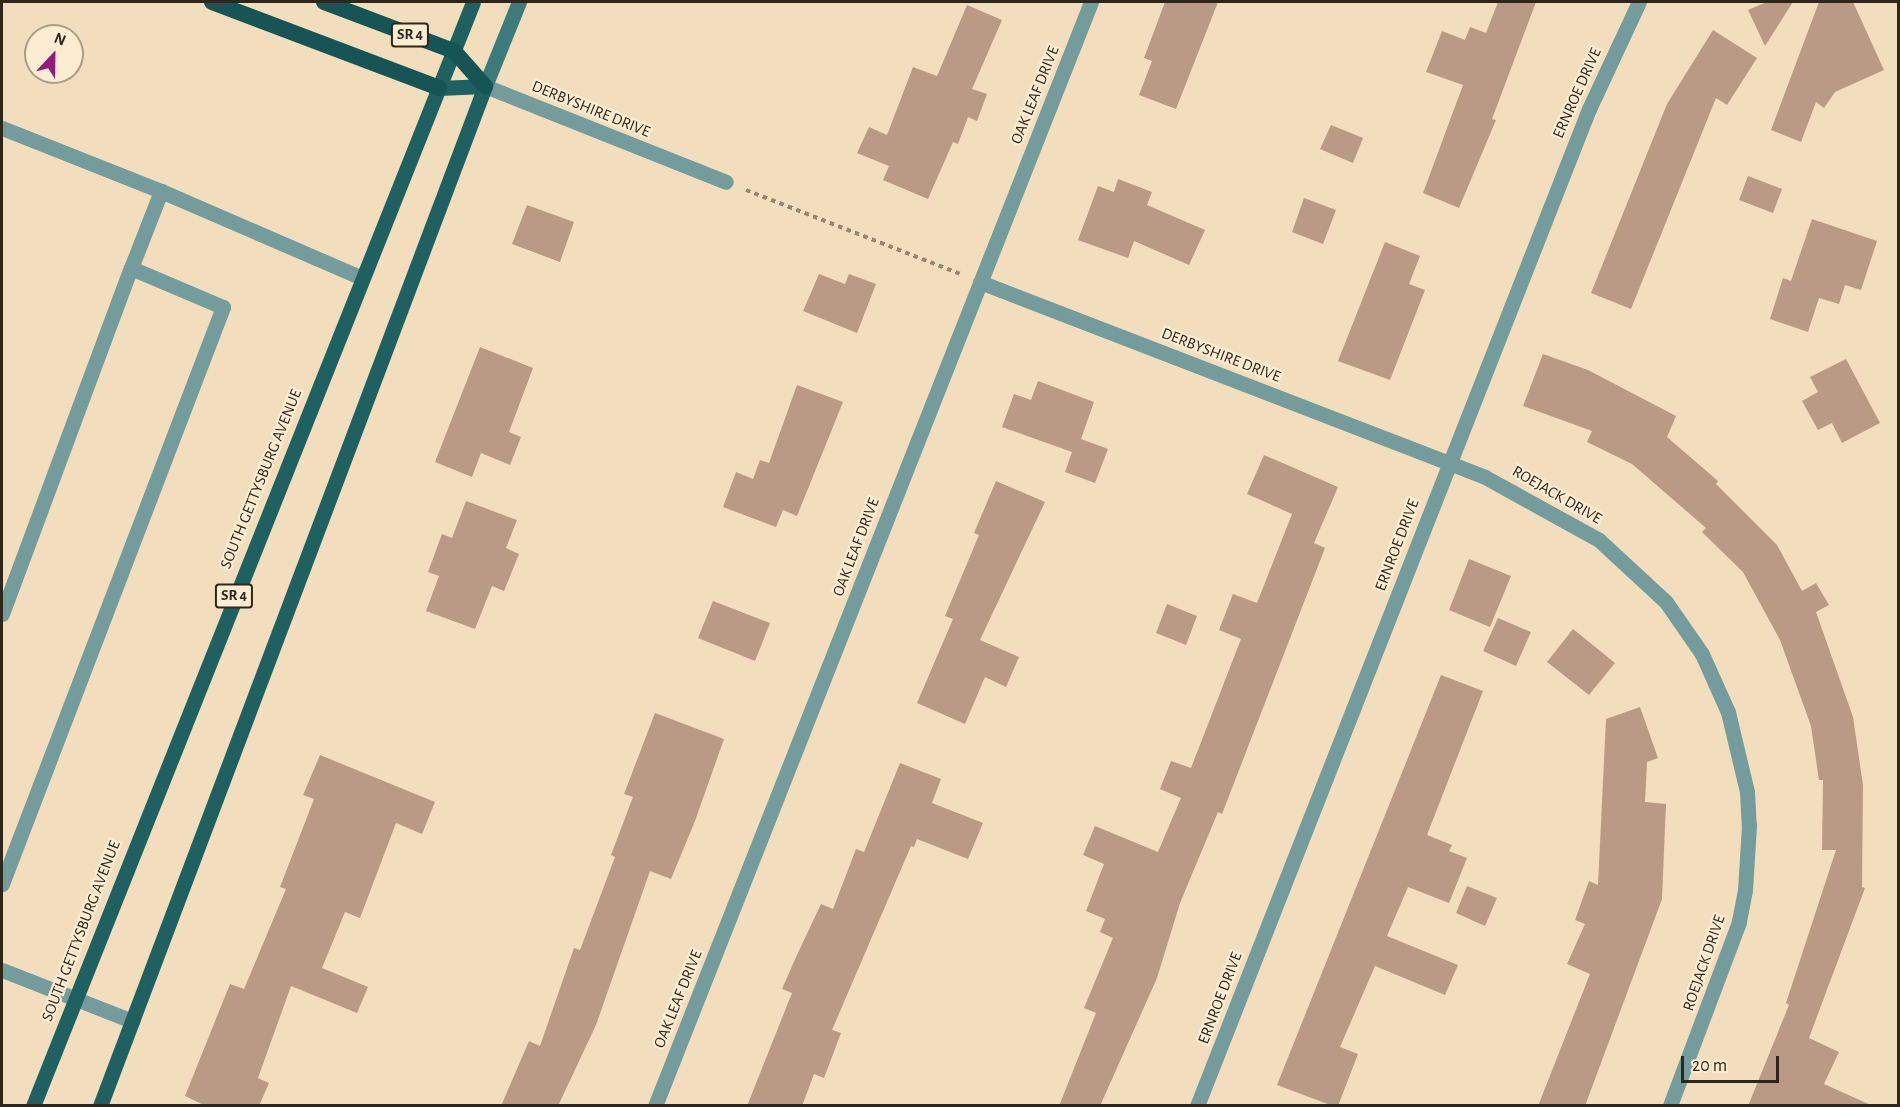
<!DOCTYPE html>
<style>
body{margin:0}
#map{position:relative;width:1900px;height:1107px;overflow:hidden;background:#f2debd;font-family:"Alegreya Sans",sans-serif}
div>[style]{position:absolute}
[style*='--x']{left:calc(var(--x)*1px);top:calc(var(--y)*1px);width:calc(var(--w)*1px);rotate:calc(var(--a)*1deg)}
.building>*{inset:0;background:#ba9a84}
.path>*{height:4px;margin-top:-2px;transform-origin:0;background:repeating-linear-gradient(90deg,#94866f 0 4.5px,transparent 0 9px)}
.service>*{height:15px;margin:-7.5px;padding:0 7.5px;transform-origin:7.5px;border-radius:7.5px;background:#759c9c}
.minor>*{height:15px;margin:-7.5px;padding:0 7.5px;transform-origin:7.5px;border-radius:7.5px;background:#759c9c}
.secondary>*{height:15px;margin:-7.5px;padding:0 7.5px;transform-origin:7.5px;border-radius:7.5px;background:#3c7a7b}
.primary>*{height:15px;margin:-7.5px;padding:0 7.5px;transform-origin:7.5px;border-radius:7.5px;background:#1f6061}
.trunk>*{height:16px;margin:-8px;padding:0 8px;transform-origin:8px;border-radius:8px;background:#165455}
span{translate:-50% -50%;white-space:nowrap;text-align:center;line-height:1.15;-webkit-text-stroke:4.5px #fcecd1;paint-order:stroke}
.shield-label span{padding:2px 4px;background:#fcecd1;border:2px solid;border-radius:4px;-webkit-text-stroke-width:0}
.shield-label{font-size:15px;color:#2e261a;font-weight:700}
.street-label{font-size:16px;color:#2e261a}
.frame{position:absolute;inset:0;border:3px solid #2e261a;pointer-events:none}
.north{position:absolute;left:24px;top:24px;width:60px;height:60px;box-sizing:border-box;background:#fcecd1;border:2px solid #aa9d88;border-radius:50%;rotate:22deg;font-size:16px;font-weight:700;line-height:24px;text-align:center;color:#2e261a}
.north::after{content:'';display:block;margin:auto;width:21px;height:27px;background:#901c7c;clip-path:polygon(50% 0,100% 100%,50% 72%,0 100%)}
.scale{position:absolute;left:1681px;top:1056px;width:98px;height:27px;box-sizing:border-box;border:3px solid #2e261a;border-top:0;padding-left:8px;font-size:18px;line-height:21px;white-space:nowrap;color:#2e261a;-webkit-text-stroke:4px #fcecd1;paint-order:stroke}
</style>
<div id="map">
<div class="building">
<div style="clip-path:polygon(1165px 2px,1218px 2px,1176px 109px,1139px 95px,1152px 61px,1144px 58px)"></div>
<div style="clip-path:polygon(1498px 2px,1536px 2px,1492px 119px,1496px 120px,1459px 208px,1423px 193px,1463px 85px,1426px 72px,1442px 31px,1465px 40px,1470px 27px,1486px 33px)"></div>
<div style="clip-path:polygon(1767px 2px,1793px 2px,1765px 46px,1748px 10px)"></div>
<div style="clip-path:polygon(1819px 2px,1853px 2px,1884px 70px,1835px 92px,1824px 108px,1816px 102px,1801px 142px,1771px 130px)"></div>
<div style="clip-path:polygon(967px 5px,1002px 20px,972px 89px,987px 94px,977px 121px,968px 117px,958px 144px,953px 142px,928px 199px,883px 180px,889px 166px,857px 153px,869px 127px,887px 135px,913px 67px,937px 76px)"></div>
<div style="clip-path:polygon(1713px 30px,1757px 58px,1727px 105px,1716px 98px,1631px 309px,1591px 293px,1667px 104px)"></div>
<div style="clip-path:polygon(1331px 125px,1363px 138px,1353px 163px,1320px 149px)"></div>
<div style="clip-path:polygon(1748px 176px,1782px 189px,1773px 213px,1739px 200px)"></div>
<div style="clip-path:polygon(1118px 179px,1152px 192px,1147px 205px,1205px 230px,1189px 265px,1134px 241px,1128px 258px,1078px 240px,1098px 186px,1114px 192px)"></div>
<div style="clip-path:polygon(1304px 198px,1336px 210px,1323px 244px,1292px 232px)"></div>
<div style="clip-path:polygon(527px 205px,574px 222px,560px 262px,512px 244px)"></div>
<div style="clip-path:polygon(1812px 219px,1877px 241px,1861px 290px,1845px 285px,1839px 304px,1819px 298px,1808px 332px,1770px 319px,1783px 278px,1791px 281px)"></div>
<div style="clip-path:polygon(1385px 242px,1420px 256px,1409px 284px,1425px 290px,1390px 380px,1338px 361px)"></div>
<div style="clip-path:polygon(819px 274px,845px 284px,849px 274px,876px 284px,857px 333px,803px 311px)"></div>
<div style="clip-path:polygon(480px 347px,533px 368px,509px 432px,521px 437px,510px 465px,481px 453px,472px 477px,435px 462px)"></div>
<div style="clip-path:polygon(1543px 354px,1588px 370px,1676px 416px,1667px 437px,1718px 481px,1716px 484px,1777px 545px,1802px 591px,1816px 583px,1829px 605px,1816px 612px,1853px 717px,1863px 785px,1862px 887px,1865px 888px,1809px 1038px,1839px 1052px,1824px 1084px,1873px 1106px,1748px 1106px,1789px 1005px,1786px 1003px,1836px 850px,1822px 850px,1823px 780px,1819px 780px,1811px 726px,1780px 640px,1743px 572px,1702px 532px,1706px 528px,1632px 464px,1587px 442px,1592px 431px,1523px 406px)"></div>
<div style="clip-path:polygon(1846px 359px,1880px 423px,1842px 443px,1832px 423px,1818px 430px,1802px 401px,1818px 392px,1810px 377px)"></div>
<div style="clip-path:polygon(1038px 381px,1094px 402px,1081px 439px,1108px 449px,1095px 483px,1065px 472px,1072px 452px,1002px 427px,1014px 394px,1031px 400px)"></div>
<div style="clip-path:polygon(797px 385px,843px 402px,797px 516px,783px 510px,776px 527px,723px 507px,736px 472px,753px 479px,760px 460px,769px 463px)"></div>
<div style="clip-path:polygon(1264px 455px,1338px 487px,1314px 543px,1325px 548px,1222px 814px,1218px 812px,1180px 903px,1157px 978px,1100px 1106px,1059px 1106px,1096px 1013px,1084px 1008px,1113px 938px,1100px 932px,1105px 919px,1086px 911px,1104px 864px,1083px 855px,1095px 826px,1158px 852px,1181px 798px,1160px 789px,1171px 761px,1191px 768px,1241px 639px,1219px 630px,1233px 594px,1257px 603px,1292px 514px,1247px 494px)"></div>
<div style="clip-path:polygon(996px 481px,1045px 502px,980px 640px,1019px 657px,1006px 687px,985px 677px,965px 724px,917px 703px,953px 619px,945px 616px,979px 535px,974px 533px)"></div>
<div style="clip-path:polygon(466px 501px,517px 520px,506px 548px,519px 554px,504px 591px,492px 586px,475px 629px,426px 611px,439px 576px,428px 572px,442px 534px,452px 538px)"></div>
<div style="clip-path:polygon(1469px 559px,1511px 576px,1490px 627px,1449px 610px)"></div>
<div style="clip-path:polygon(713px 601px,770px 623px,755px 661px,698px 638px)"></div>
<div style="clip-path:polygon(1167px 604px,1197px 616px,1186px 645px,1156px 633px)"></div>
<div style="clip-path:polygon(1498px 618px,1531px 632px,1516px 666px,1483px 651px)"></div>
<div style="clip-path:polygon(1573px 629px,1615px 663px,1589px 695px,1547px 662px)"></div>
<div style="clip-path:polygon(1441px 675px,1483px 691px,1427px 835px,1452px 845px,1449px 851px,1467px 858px,1449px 903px,1408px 887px,1387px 936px,1458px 965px,1445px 995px,1375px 966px,1340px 1047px,1358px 1054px,1338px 1106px,1333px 1106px,1277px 1085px)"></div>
<div style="clip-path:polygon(1640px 707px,1658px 758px,1647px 762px,1645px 802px,1666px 804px,1662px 899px,1585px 1106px,1538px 1106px,1590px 974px,1567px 964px,1585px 924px,1575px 920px,1589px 881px,1598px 885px,1606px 719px)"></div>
<div style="clip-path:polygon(655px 713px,724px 739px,695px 821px,671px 879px,650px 871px,596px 1025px,558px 1106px,501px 1106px,529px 1041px,540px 1046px,574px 948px,580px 950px,615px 857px,611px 855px,633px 797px,624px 794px)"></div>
<div style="clip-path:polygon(320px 755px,435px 802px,422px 834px,396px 823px,360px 918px,345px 912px,322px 968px,368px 987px,357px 1013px,291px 986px,258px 1078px,269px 1083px,259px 1106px,206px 1106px,185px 1096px,230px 984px,244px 989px,286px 889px,280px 887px,314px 799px,303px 795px)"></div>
<div style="clip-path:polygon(900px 763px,941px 779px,932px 803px,983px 823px,968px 859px,917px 839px,914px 847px,911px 846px,832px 1030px,841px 1033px,824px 1078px,814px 1074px,802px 1106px,747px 1106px,792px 993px,782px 989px,796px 957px,821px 904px,833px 909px,856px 849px,864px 852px)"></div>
<div style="clip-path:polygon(1467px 886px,1497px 898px,1485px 926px,1456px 913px)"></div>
</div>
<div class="path">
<div style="--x:746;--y:190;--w:230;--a:21.4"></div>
</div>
<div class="service">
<div style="--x:2;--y:128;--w:171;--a:21.6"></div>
<div style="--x:161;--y:191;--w:219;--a:23.4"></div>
<div style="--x:131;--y:268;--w:83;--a:-68.7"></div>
<div style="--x:2;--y:614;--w:369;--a:-69.6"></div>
<div style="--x:131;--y:268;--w:100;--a:23"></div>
<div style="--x:223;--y:307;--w:618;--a:110.96"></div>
<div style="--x:2;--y:970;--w:140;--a:21.4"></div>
</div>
<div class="minor">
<div style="--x:485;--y:86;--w:259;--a:21.7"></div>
<div style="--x:980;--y:282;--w:541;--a:21.11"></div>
<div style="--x:1485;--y:477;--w:130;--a:28.9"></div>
<div style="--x:1599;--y:540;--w:91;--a:42.8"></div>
<div style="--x:1666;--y:602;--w:63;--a:55.3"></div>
<div style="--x:1702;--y:654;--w:64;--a:65.9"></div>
<div style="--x:1728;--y:712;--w:82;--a:76.6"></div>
<div style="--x:1747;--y:792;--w:33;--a:87"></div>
<div style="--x:1749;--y:825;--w:65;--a:93.5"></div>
<div style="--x:1745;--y:890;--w:33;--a:101"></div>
<div style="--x:1739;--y:922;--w:197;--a:110.6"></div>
<div style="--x:655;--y:1106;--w:1187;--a:-68.45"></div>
<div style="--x:1197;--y:1106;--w:1071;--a:-68.54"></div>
<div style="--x:1589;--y:109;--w:118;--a:-65"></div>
</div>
<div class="secondary">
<div style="--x:485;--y:86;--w:91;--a:-68"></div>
</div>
<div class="primary">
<div style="--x:33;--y:1106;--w:1188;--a:-68.27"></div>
<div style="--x:100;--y:1106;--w:1090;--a:-69.32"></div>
<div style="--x:485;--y:86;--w:46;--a:177.5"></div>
</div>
<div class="trunk">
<div style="--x:212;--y:2;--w:243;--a:20.7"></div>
<div style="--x:324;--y:2;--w:139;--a:20.7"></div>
<div style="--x:454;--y:51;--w:47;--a:48.5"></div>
</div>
<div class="shield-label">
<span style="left:410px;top:35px">SR 4</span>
<span style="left:234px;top:596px">SR 4</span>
</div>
<div class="street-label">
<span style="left:1577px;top:93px;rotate:-66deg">ERNROE DRIVE</span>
<span style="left:1035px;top:95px;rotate:-68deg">OAK LEAF DRIVE</span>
<span style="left:591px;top:109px;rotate:22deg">DERBYSHIRE DRIVE</span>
<span style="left:1221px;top:355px;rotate:21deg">DERBYSHIRE DRIVE</span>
<span style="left:261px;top:479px;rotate:-68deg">SOUTH GETTYSBURG AVENUE</span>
<span style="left:1557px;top:495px;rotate:30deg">ROEJACK DRIVE</span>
<span style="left:1397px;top:545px;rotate:-69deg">ERNROE DRIVE</span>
<span style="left:856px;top:547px;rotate:-69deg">OAK LEAF DRIVE</span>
<span style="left:81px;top:931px;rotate:-69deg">SOUTH GETTYSBURG AVENUE</span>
<span style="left:1704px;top:963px;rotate:-71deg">ROEJACK DRIVE</span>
<span style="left:1220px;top:998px;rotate:-69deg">ERNROE DRIVE</span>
<span style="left:678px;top:999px;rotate:-68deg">OAK LEAF DRIVE</span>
</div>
<div class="frame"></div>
<div class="north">N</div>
<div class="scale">20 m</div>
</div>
